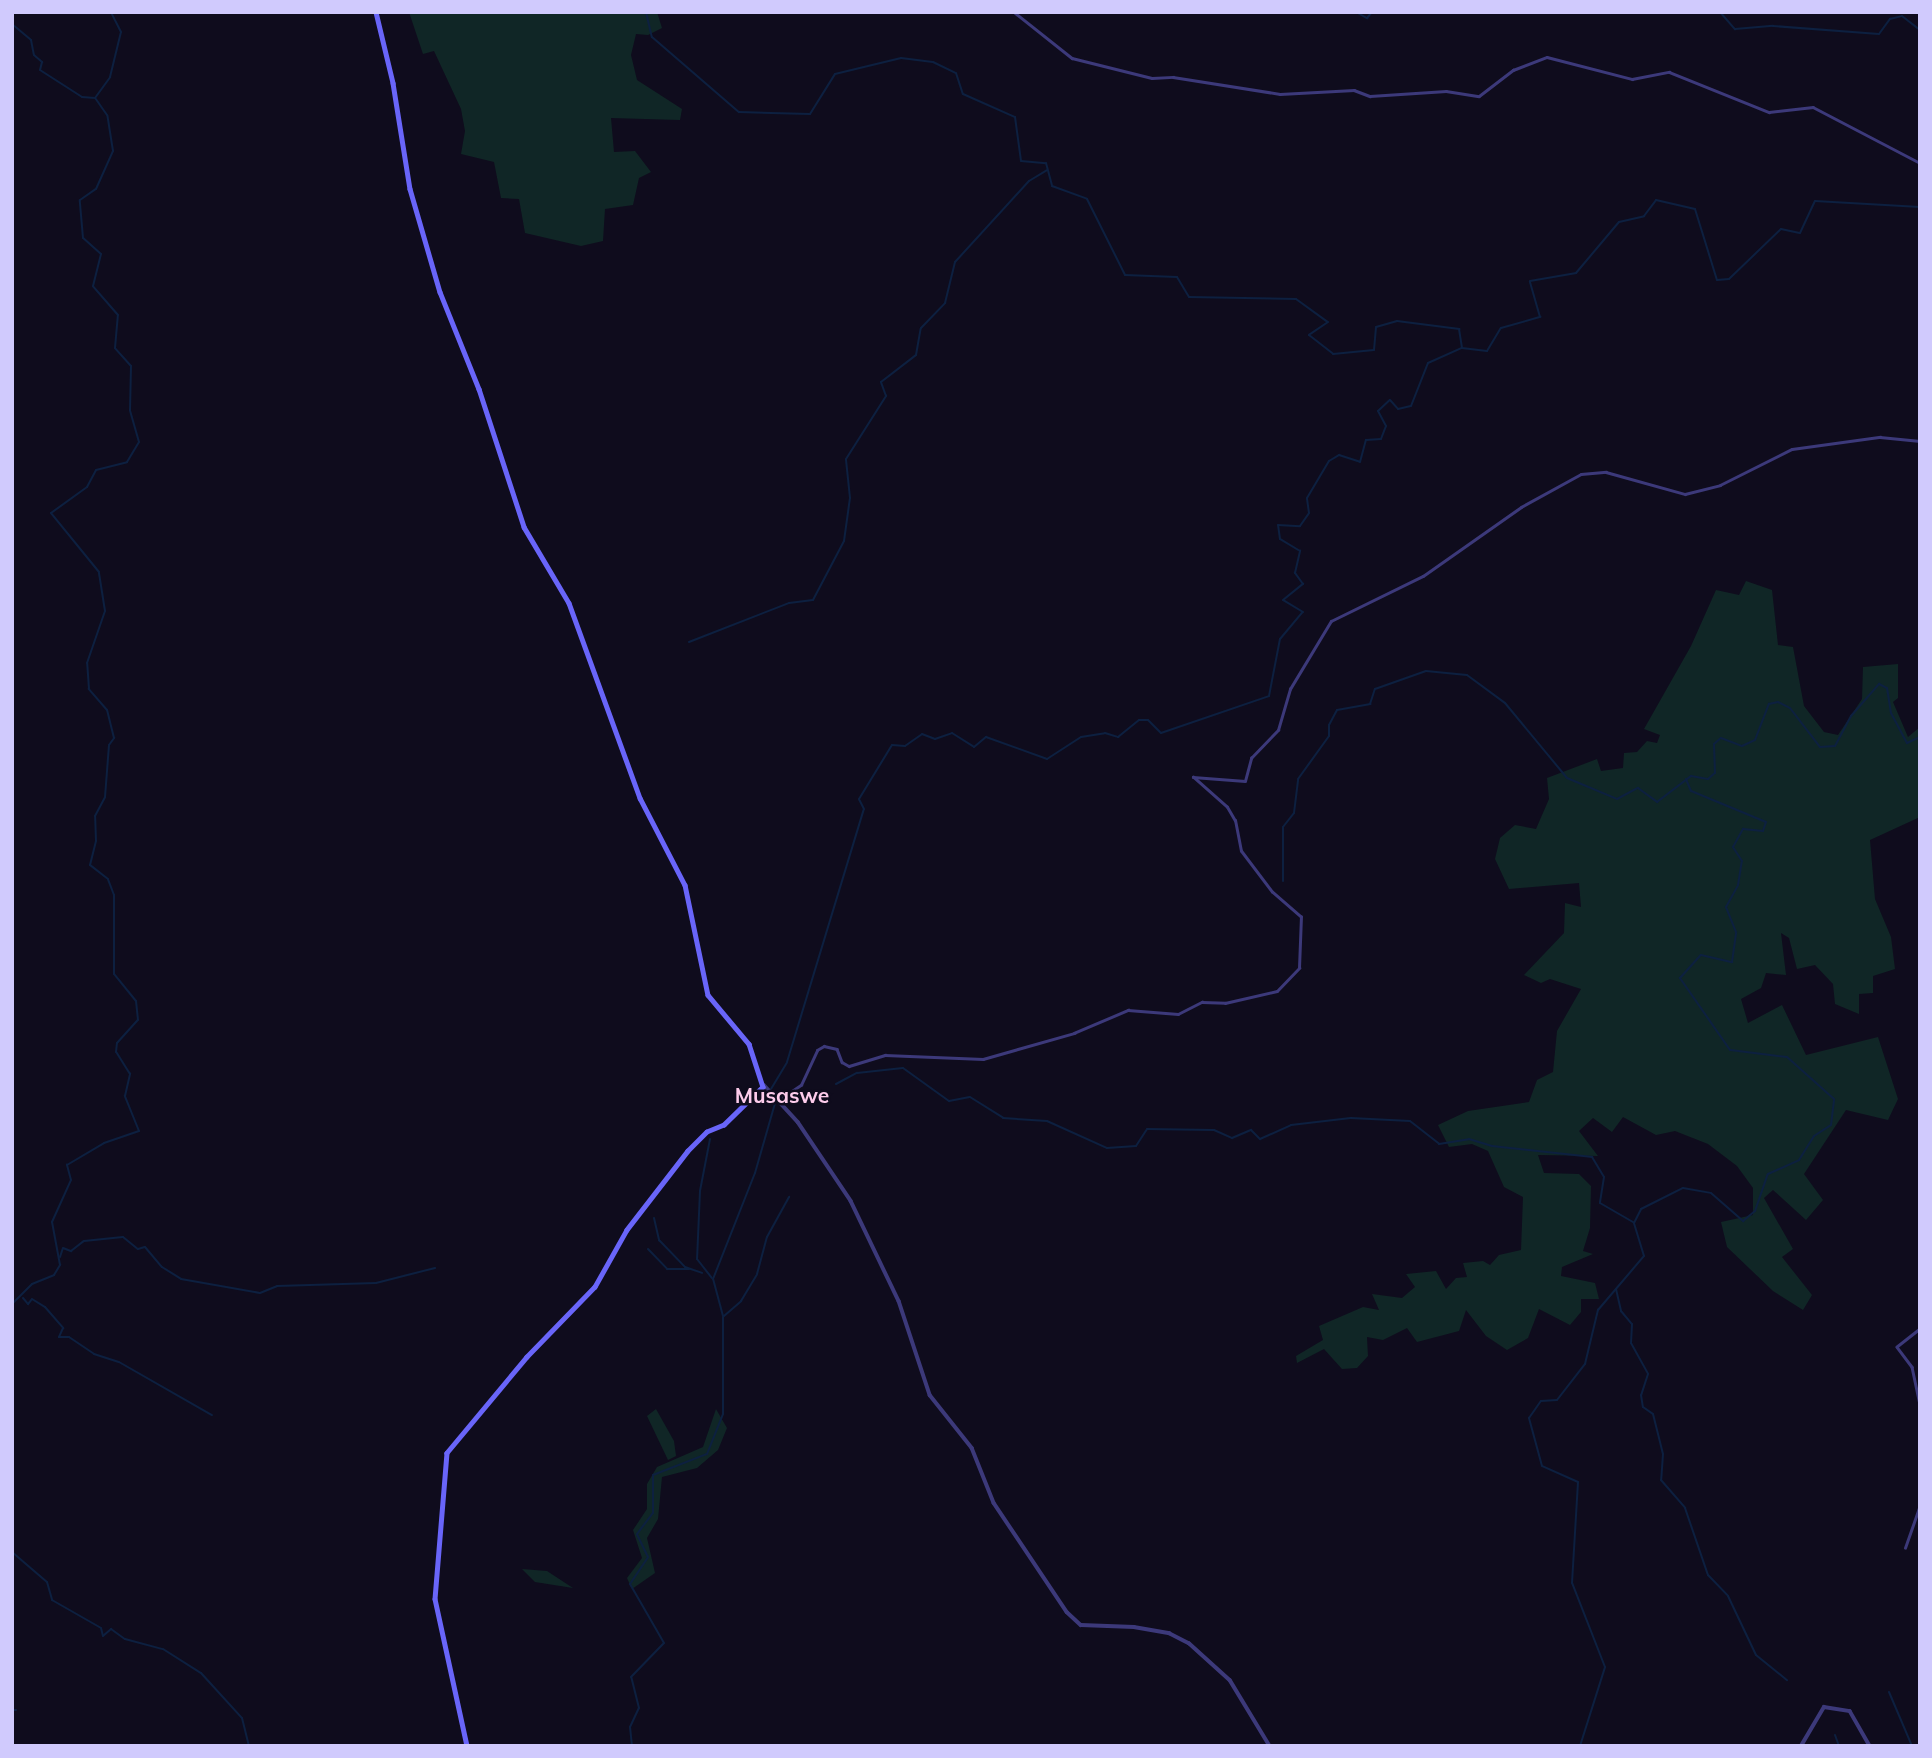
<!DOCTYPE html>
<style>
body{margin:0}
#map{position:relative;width:1932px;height:1758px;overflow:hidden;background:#0f0c1d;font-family:Mulish,sans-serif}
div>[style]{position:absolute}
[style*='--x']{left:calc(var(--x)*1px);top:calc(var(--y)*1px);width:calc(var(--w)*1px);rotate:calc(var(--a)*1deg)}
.green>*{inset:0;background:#102626}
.stream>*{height:2px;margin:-1px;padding:0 1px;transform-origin:1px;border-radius:1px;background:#0d2040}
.minor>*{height:2.5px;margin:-1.25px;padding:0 1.25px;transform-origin:1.25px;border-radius:1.25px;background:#3c397a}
.tertiary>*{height:3.5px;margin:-1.75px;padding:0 1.75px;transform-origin:1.75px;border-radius:1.75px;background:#3c397a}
.secondary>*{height:4.5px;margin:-2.25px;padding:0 2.25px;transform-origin:2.25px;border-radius:2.25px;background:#6965f9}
span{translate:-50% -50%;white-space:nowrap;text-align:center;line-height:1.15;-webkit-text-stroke:5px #0f0c1d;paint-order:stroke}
.quarter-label{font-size:21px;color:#fdcceb;font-weight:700}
.frame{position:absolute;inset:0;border:14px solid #d0cafd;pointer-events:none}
</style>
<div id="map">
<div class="green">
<div style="clip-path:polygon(409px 12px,657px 12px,662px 28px,648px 35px,636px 34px,631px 55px,637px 80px,682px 109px,680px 120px,611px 118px,614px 152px,635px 151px,651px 172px,639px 178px,633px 205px,605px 209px,603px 241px,581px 246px,525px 233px,519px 199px,501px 198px,494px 162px,461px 154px,465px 131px,461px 109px,434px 51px,423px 54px)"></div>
<div style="clip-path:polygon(1746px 581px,1772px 590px,1778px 645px,1793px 647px,1804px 706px,1824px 732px,1838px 735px,1862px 699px,1863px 667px,1898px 664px,1898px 698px,1893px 702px,1908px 737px,1920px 727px,1920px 710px,1920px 817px,1870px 840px,1875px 899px,1891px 937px,1895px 969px,1873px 976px,1873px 993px,1859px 994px,1859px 1014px,1835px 1004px,1833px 984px,1815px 965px,1797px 969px,1789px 938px,1781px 933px,1786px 975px,1766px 973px,1761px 988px,1741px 999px,1748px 1023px,1782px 1005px,1806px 1055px,1878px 1037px,1898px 1099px,1888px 1120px,1846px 1110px,1804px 1174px,1823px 1200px,1806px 1220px,1773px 1190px,1764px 1198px,1793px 1249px,1782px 1257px,1812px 1295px,1803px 1310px,1773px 1291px,1727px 1247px,1721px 1222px,1753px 1215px,1753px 1188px,1737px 1166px,1708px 1144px,1675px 1131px,1656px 1135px,1623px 1117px,1612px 1132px,1593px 1118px,1579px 1131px,1598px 1156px,1538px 1155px,1544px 1173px,1579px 1174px,1591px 1186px,1590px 1228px,1583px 1251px,1593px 1254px,1562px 1267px,1561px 1276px,1595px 1283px,1599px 1299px,1581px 1299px,1581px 1312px,1570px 1325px,1539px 1309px,1528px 1338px,1507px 1350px,1486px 1336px,1466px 1310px,1459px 1331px,1417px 1342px,1407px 1328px,1383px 1340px,1367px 1337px,1368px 1356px,1357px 1368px,1342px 1369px,1324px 1349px,1297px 1363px,1296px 1356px,1323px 1340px,1319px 1326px,1363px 1307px,1379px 1310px,1372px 1294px,1402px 1298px,1415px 1287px,1406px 1274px,1436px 1271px,1446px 1289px,1456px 1278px,1467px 1277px,1463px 1263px,1483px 1261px,1490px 1265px,1499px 1255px,1521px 1250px,1523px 1197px,1504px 1187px,1488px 1151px,1472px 1144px,1449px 1147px,1438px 1125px,1468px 1111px,1529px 1102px,1537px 1080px,1553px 1072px,1557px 1031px,1581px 989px,1550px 979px,1541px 983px,1524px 975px,1564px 933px,1565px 903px,1581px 907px,1579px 883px,1509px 889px,1495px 859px,1500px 838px,1515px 825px,1536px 829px,1549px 799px,1547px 778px,1597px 759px,1601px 771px,1623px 768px,1624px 753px,1637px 752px,1647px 741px,1657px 743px,1660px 735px,1644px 729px,1691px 646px,1716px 590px,1739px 595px)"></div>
<div style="clip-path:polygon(656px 1409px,674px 1441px,676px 1456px,668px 1460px,647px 1416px)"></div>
<div style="clip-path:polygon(716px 1409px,727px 1428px,718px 1450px,697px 1468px,662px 1477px,658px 1519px,647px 1538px,655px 1573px,632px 1589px,627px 1578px,642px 1558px,633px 1530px,647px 1509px,647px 1484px,657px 1467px,703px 1447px)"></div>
<div style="clip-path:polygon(522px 1569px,547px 1571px,573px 1588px,535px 1582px)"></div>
</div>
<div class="stream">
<div style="--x:646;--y:12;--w:26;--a:77"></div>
<div style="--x:652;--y:37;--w:115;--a:40.8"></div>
<div style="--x:739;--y:112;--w:71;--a:1.6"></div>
<div style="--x:810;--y:114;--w:47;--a:-58"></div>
<div style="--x:835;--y:74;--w:68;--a:-13.6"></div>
<div style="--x:901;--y:58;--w:32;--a:7"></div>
<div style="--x:933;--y:62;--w:25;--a:26"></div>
<div style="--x:956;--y:73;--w:22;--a:72"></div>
<div style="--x:963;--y:94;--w:57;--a:23.9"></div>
<div style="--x:1015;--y:117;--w:44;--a:82.2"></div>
<div style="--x:1021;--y:161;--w:25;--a:5"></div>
<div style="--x:1046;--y:163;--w:24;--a:75"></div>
<div style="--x:1052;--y:186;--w:37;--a:20"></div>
<div style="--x:1087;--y:199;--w:85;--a:63.4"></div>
<div style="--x:1125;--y:275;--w:52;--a:2.2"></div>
<div style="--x:1177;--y:277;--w:23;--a:59"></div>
<div style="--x:1189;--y:297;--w:107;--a:1.1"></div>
<div style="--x:1296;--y:299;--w:39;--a:36"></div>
<div style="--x:1328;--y:322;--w:23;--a:146"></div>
<div style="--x:1309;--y:335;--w:31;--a:38"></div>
<div style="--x:1333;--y:354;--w:41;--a:-5.6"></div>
<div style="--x:1374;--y:350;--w:23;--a:-85"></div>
<div style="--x:1376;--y:327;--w:22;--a:-16"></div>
<div style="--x:1397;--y:321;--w:63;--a:7.4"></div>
<div style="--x:1459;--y:329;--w:19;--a:81"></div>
<div style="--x:1462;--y:348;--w:25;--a:7"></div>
<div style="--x:1487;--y:351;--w:27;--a:-59"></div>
<div style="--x:1501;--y:328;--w:41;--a:-15.8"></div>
<div style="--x:1540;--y:317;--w:37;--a:-106"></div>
<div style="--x:1530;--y:281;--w:47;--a:-9.9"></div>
<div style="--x:1576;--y:273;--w:67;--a:-49.9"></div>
<div style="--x:1619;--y:222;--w:26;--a:-13"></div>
<div style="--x:1644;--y:216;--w:20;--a:-53"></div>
<div style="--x:1656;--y:200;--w:40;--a:13"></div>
<div style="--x:1695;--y:209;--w:74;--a:72.8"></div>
<div style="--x:1717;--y:280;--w:12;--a:-5"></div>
<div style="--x:1729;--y:279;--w:72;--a:-43.9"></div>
<div style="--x:1781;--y:229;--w:19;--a:12"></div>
<div style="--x:1800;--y:233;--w:35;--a:-65"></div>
<div style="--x:1815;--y:201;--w:105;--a:3.3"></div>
<div style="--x:1356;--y:12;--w:13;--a:29"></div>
<div style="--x:1367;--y:18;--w:8;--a:-50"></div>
<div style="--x:1720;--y:12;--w:23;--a:49"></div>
<div style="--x:1735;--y:29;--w:38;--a:-5"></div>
<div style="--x:1773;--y:26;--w:106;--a:4.3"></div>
<div style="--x:1879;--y:34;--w:19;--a:-54"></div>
<div style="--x:1890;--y:19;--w:12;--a:-14"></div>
<div style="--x:1902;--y:16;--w:23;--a:38"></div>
<div style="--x:12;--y:24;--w:25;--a:40"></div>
<div style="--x:31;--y:40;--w:15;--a:79"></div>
<div style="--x:34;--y:55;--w:11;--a:41"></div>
<div style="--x:42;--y:62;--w:8;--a:104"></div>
<div style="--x:40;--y:70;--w:50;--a:32.7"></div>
<div style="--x:82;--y:97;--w:13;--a:4"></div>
<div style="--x:689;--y:642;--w:107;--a:-21.3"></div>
<div style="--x:789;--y:603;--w:24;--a:-7"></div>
<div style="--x:813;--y:600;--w:67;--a:-62.3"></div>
<div style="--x:844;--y:541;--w:43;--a:-82.1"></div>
<div style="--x:850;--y:498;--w:39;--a:-96"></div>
<div style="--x:846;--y:459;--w:75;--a:-57.6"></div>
<div style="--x:886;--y:396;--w:15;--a:-110"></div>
<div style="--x:881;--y:382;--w:44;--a:-37.6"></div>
<div style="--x:916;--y:355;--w:27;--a:-80"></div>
<div style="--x:921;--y:328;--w:35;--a:-46"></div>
<div style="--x:945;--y:303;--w:42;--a:-76.3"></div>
<div style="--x:955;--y:262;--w:110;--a:-47.6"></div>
<div style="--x:1029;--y:181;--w:21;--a:-31"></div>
<div style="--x:1920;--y:674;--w:7;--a:90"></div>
<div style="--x:1283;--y:881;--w:54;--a:-90"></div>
<div style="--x:1283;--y:827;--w:18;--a:-52"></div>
<div style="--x:1294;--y:813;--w:34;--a:-83"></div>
<div style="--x:1298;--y:779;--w:53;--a:-54.2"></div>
<div style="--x:1329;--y:736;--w:11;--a:-90"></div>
<div style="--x:1329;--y:725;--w:17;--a:-62"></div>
<div style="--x:1337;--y:710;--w:34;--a:-10"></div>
<div style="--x:1370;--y:704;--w:16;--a:-72"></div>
<div style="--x:1375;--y:689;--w:54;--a:-19.4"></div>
<div style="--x:1426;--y:671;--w:41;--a:5.6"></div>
<div style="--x:1467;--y:675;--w:47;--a:36.4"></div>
<div style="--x:1505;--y:703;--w:97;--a:50.4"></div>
<div style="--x:1567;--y:778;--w:54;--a:22.8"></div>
<div style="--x:1617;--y:799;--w:24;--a:-28"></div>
<div style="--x:1638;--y:788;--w:24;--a:36"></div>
<div style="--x:1657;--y:802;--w:43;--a:-37.4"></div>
<div style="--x:1691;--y:776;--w:17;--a:10"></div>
<div style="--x:1708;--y:779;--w:9;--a:-41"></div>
<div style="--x:1715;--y:773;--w:29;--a:-92"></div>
<div style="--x:1714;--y:744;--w:9;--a:-41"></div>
<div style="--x:1721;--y:738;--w:22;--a:21"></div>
<div style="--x:1742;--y:746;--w:14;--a:-25"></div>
<div style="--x:1755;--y:740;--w:39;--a:-69"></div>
<div style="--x:1769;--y:704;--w:9;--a:-13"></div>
<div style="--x:1778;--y:702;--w:13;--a:27"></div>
<div style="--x:1790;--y:708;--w:49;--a:52.4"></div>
<div style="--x:1820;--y:747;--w:15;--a:-4"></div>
<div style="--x:1835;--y:746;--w:34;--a:-62"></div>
<div style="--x:1851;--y:716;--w:43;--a:-48.8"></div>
<div style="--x:1879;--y:684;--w:9;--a:27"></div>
<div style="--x:1887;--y:688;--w:25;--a:81"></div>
<div style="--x:1891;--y:713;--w:34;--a:62"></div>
<div style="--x:1907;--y:743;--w:14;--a:-25"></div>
<div style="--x:836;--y:1084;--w:24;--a:-28"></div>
<div style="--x:857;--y:1073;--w:46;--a:-6.2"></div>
<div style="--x:903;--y:1068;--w:57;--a:35.7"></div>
<div style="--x:949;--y:1101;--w:21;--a:-11"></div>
<div style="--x:970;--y:1097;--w:39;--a:32"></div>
<div style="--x:1003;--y:1118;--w:44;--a:3.9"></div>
<div style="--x:1047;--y:1121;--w:66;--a:24.2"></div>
<div style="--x:1107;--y:1148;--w:29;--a:-4"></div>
<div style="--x:1136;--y:1146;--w:20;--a:-57"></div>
<div style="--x:1147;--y:1129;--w:67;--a:0.9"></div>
<div style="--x:1214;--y:1130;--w:20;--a:24"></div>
<div style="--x:1232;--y:1138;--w:21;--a:-23"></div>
<div style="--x:1251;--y:1130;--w:13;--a:45"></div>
<div style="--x:1260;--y:1139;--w:34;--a:-24"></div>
<div style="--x:1291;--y:1125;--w:60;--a:-6.7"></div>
<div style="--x:1351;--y:1118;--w:59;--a:2.9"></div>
<div style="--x:1410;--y:1121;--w:37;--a:38"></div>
<div style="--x:1439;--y:1144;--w:30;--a:-9"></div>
<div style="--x:1469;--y:1139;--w:24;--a:17"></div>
<div style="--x:1492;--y:1146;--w:101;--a:6.3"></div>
<div style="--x:1592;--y:1157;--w:23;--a:59"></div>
<div style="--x:1604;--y:1177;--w:26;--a:99"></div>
<div style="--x:1600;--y:1203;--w:39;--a:30"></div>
<div style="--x:771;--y:1089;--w:31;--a:-59"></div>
<div style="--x:787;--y:1062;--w:264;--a:-73.1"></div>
<div style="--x:864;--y:809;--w:11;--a:-117"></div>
<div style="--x:859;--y:799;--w:63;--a:-58.6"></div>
<div style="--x:892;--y:745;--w:13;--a:4"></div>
<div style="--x:905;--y:746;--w:21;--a:-35"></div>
<div style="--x:922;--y:734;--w:14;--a:21"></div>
<div style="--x:935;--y:739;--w:18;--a:-19"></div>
<div style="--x:952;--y:733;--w:26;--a:32"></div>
<div style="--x:974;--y:747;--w:16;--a:-40"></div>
<div style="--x:986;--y:737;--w:65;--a:19.8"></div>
<div style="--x:1047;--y:759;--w:40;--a:-32.9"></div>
<div style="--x:1081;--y:737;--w:24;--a:-9"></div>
<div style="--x:1105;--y:733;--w:14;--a:17"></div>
<div style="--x:1118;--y:737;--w:27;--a:-39"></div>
<div style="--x:1139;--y:720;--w:9;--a:0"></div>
<div style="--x:1148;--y:720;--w:18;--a:45"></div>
<div style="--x:1161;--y:733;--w:114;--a:-18.9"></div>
<div style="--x:1269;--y:696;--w:58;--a:-79.1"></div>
<div style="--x:1280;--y:639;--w:35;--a:-50"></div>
<div style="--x:1303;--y:612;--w:23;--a:-149"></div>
<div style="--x:1283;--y:600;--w:26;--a:-39"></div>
<div style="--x:1303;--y:584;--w:14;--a:-126"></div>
<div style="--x:1295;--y:573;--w:23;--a:-77"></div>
<div style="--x:1300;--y:551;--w:23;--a:-149"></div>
<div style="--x:1280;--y:539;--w:14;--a:-98"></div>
<div style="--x:1278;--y:525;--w:22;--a:3"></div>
<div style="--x:1300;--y:526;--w:16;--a:-55"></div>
<div style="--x:1309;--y:513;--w:15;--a:-98"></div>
<div style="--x:1307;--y:498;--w:43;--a:-59.3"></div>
<div style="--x:1329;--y:461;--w:12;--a:-31"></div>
<div style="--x:1339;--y:455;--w:22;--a:18"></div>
<div style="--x:1360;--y:462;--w:23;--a:-75"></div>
<div style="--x:1366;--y:440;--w:15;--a:-4"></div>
<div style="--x:1381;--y:439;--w:14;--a:-69"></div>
<div style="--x:1386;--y:426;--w:17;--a:-118"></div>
<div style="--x:1378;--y:411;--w:16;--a:-43"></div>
<div style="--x:1390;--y:400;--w:12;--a:48"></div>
<div style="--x:1398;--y:409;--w:13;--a:-13"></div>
<div style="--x:1411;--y:406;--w:46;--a:-68.4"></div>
<div style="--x:1428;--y:363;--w:37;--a:-24"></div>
<div style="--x:710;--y:1139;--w:53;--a:100.9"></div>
<div style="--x:700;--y:1191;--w:68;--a:92.5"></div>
<div style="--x:697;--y:1259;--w:24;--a:52"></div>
<div style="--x:654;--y:1218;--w:23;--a:77"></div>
<div style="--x:659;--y:1240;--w:37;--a:46"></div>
<div style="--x:685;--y:1267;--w:18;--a:19"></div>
<div style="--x:648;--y:1249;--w:28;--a:46"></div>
<div style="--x:667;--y:1269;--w:22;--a:0"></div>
<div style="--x:60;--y:1257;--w:9;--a:-72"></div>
<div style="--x:63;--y:1248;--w:9;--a:21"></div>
<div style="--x:71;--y:1251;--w:16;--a:-38"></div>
<div style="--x:84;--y:1241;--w:39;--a:-6"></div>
<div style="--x:123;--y:1237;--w:19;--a:39"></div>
<div style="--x:138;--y:1249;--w:7;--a:-16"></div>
<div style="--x:145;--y:1247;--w:26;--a:50"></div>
<div style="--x:162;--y:1267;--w:22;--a:32"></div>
<div style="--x:181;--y:1279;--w:80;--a:10"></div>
<div style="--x:260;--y:1293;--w:18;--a:-22"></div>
<div style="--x:277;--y:1286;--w:99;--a:-1.7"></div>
<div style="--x:376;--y:1283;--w:61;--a:-14.3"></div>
<div style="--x:1616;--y:1289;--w:23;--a:77"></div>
<div style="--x:1621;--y:1311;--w:17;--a:50"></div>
<div style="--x:1632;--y:1324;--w:19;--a:93"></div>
<div style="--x:1631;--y:1343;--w:35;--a:61"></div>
<div style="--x:1648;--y:1374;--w:22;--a:108"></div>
<div style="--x:1641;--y:1395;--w:12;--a:81"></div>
<div style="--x:1643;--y:1407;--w:12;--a:35"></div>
<div style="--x:1653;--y:1414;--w:41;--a:76"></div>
<div style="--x:1663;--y:1454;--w:26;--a:94"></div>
<div style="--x:1661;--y:1480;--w:37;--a:49"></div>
<div style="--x:1685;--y:1508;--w:71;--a:71.1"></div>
<div style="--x:1708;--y:1575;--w:29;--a:46"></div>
<div style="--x:1728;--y:1596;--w:65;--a:64.6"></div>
<div style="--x:1756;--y:1655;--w:40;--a:39"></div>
<div style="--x:23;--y:1298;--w:8;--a:50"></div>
<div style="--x:28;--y:1304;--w:6;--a:-51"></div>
<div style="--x:32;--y:1299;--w:15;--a:32"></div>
<div style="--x:45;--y:1307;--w:28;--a:49"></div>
<div style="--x:63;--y:1328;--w:10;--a:114"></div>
<div style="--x:59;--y:1337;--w:10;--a:0"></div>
<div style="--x:69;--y:1337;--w:30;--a:34"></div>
<div style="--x:94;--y:1354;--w:26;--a:18"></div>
<div style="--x:119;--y:1362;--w:107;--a:29.7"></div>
<div style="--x:12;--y:1304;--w:28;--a:-45"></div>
<div style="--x:32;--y:1284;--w:24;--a:-22"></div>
<div style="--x:54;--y:1275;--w:12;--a:-59"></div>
<div style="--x:60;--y:1265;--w:44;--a:-100.5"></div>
<div style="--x:52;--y:1222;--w:46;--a:-65.7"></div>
<div style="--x:71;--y:1180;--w:16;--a:-105"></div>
<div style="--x:67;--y:1165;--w:43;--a:-30.7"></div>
<div style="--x:104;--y:1143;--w:37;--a:-19"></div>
<div style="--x:139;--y:1131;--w:38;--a:-112"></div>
<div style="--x:125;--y:1096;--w:23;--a:-77"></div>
<div style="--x:130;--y:1074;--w:26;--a:-122"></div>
<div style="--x:116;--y:1052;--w:9;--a:-84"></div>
<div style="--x:117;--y:1043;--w:31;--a:-48"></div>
<div style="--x:138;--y:1020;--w:19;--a:-96"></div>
<div style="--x:136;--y:1001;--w:35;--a:-129"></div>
<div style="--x:114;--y:974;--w:79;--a:-90"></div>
<div style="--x:114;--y:895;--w:17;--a:-111"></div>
<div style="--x:108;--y:879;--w:23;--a:-142"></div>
<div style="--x:90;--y:865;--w:25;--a:-76"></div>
<div style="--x:96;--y:841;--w:25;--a:-92"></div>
<div style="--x:95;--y:816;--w:21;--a:-62"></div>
<div style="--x:105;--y:797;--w:52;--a:-85.6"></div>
<div style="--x:109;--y:745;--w:9;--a:-54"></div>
<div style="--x:114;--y:738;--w:29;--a:-104"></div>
<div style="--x:107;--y:710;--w:28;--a:-131"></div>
<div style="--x:89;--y:689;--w:26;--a:-94"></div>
<div style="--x:87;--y:663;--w:55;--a:-70.9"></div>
<div style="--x:105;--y:611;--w:39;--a:-99"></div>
<div style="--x:99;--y:572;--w:76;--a:-129.1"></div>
<div style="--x:51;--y:513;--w:44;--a:-35.8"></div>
<div style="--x:87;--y:487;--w:19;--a:-62"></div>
<div style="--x:96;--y:470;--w:32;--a:-14"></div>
<div style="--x:127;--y:462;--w:23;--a:-59"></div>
<div style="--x:139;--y:442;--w:33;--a:-106"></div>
<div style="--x:130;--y:410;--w:44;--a:-88.7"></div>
<div style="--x:131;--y:366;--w:24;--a:-132"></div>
<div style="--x:115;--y:348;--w:33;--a:-85"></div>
<div style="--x:118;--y:315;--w:38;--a:-131"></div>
<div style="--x:93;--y:286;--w:33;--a:-76"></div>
<div style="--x:101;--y:254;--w:24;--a:-138"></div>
<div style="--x:83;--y:238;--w:38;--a:-95"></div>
<div style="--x:80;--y:200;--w:19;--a:-35"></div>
<div style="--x:96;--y:189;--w:42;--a:-65.9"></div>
<div style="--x:113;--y:151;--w:36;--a:-99"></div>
<div style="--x:107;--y:115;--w:21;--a:-125"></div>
<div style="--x:95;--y:98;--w:26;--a:-54"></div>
<div style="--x:110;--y:77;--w:46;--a:-76.3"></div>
<div style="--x:121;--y:32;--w:22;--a:-117"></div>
<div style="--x:724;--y:1316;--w:23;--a:-41"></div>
<div style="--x:741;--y:1301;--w:31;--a:-59"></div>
<div style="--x:757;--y:1274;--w:38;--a:-75"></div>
<div style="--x:767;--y:1237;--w:46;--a:-61.2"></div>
<div style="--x:12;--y:1552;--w:46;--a:40.6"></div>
<div style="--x:47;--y:1582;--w:19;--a:74"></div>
<div style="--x:52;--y:1600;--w:56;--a:29.7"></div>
<div style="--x:101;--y:1628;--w:8;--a:76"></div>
<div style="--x:103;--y:1636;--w:11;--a:-41"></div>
<div style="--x:111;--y:1629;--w:17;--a:36"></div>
<div style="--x:125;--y:1639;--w:39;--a:15"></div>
<div style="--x:163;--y:1649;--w:45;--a:32.3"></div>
<div style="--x:201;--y:1673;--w:61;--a:47.7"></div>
<div style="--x:242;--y:1718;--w:29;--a:76"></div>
<div style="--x:1889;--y:1692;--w:59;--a:66.9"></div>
<div style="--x:12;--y:1710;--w:4;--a:0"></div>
<div style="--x:1835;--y:1735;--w:12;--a:70"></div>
<div style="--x:632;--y:1746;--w:19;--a:-96"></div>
<div style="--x:630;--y:1727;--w:21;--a:-65"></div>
<div style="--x:639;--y:1708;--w:32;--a:-104"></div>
<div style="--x:631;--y:1677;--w:47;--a:-45.9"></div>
<div style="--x:664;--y:1643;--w:68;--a:-120"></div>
<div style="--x:630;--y:1584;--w:32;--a:-56"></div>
<div style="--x:648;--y:1557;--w:25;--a:-116"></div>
<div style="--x:637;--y:1534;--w:26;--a:-53"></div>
<div style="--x:653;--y:1513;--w:38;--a:-90"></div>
<div style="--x:653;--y:1475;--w:58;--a:-21.3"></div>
<div style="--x:707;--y:1454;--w:43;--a:-68.2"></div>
<div style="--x:723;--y:1414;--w:98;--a:-90"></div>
<div style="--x:723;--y:1316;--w:38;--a:-105"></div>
<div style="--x:713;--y:1279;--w:114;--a:-68.4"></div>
<div style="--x:755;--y:1173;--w:76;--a:-74"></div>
<div style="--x:1580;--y:1746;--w:83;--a:-72.4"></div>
<div style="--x:1605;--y:1667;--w:90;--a:-111.4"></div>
<div style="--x:1572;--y:1583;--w:101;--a:-86.6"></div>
<div style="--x:1578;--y:1482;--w:39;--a:-156"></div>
<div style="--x:1542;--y:1466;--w:50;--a:-105.2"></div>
<div style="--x:1529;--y:1418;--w:21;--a:-55"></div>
<div style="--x:1541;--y:1401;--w:16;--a:-4"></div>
<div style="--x:1557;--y:1400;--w:46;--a:-52.1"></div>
<div style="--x:1585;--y:1364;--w:56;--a:-76.5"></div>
<div style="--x:1598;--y:1310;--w:71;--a:-49.6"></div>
<div style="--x:1644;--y:1256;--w:34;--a:-107"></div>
<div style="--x:1634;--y:1223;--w:16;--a:-63"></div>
<div style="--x:1641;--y:1209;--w:47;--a:-26.6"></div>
<div style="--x:1683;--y:1188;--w:28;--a:10"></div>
<div style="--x:1711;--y:1193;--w:43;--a:41.2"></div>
<div style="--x:1743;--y:1221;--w:16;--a:-40"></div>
<div style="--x:1755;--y:1211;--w:39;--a:-71"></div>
<div style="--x:1768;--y:1174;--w:34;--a:-24"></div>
<div style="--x:1799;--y:1160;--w:28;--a:-58"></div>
<div style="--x:1814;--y:1136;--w:20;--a:-33"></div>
<div style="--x:1831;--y:1125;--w:26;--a:-83"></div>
<div style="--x:1834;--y:1099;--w:63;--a:-138.2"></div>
<div style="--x:1787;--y:1057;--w:57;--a:-173"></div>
<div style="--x:1730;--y:1050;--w:88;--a:-124.8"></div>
<div style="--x:1680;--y:978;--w:31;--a:-48"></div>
<div style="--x:1701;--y:955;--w:32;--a:13"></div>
<div style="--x:1732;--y:962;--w:30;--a:-82"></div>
<div style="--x:1736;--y:932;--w:27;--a:-112"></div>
<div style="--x:1726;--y:907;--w:25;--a:-61"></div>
<div style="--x:1738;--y:885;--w:24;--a:-81"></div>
<div style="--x:1742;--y:861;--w:17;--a:-123"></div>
<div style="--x:1733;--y:847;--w:21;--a:-61"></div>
<div style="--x:1743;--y:829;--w:20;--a:6"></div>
<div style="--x:1763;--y:831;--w:9;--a:-72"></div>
<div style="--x:1766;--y:822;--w:81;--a:-157.5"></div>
<div style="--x:1691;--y:791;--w:13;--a:-113"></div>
</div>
<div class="minor">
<div style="--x:1014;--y:12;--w:74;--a:38.4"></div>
<div style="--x:1072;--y:58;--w:82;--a:14"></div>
<div style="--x:1152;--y:78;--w:21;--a:-3"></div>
<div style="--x:1173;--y:77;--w:108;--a:9"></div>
<div style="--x:1280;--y:94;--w:74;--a:-3.1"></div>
<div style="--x:1354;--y:90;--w:17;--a:21"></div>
<div style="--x:1370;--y:96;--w:76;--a:-3.8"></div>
<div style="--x:1446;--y:91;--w:33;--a:9"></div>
<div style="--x:1479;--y:96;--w:43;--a:-37.4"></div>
<div style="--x:1513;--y:70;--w:36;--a:-21"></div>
<div style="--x:1547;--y:57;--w:88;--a:14.5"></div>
<div style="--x:1632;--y:79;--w:38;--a:-11"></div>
<div style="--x:1669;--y:72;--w:108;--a:21.8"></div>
<div style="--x:1769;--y:112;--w:44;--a:-6.5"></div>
<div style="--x:1813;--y:107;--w:121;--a:27.6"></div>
<div style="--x:777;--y:1101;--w:29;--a:-34"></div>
<div style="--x:801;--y:1085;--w:38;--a:-65"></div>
<div style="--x:817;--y:1050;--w:8;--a:-30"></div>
<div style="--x:824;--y:1046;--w:13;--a:13"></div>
<div style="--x:837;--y:1049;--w:14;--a:69"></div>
<div style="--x:842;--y:1062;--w:8;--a:30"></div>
<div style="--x:849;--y:1066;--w:38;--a:-17"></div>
<div style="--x:885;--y:1055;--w:98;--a:2.3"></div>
<div style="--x:983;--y:1059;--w:95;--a:-15.9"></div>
<div style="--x:1074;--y:1033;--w:59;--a:-23.1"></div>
<div style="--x:1128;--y:1010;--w:50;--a:4.6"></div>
<div style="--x:1178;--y:1014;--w:27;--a:-27"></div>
<div style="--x:1202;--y:1002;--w:23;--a:2"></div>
<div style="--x:1225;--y:1003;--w:53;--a:-13"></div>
<div style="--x:1277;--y:991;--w:32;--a:-46"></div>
<div style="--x:1299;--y:968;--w:51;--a:-87.8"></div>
<div style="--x:1301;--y:917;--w:38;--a:-139"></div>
<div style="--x:1272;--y:892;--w:51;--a:-127.1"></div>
<div style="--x:1241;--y:851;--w:31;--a:-101"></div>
<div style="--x:1235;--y:821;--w:16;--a:-120"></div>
<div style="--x:1227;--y:807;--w:45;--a:-138.6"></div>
<div style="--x:1193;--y:777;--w:52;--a:4.4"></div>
<div style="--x:1245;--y:781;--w:24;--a:-75"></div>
<div style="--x:1251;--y:758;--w:39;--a:-46"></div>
<div style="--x:1278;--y:730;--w:43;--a:-73.7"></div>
<div style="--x:1290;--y:689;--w:79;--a:-58.9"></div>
<div style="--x:1331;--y:621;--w:102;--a:-26.1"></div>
<div style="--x:1423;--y:576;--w:120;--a:-35.1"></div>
<div style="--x:1521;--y:507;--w:68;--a:-28.8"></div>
<div style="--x:1581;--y:474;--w:25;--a:-5"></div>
<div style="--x:1606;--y:472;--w:82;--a:15.6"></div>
<div style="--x:1685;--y:494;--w:36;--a:-14"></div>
<div style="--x:1720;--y:485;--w:80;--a:-26.6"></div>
<div style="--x:1792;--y:449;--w:89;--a:-7.8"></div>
<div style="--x:1880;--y:437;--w:40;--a:5.7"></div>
<div style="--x:1920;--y:1329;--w:29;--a:142"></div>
<div style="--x:1897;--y:1347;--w:25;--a:53"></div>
<div style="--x:1912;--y:1367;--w:38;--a:78"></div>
<div style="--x:1905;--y:1548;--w:46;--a:-70.8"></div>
</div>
<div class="tertiary">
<div style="--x:764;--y:1085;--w:50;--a:47.4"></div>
<div style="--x:798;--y:1122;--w:95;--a:56.1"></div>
<div style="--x:851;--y:1201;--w:111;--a:64.4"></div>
<div style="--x:899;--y:1301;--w:99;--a:71.7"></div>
<div style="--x:930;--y:1395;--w:68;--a:51.6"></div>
<div style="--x:972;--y:1448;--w:59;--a:68.2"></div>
<div style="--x:994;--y:1503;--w:131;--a:56.2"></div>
<div style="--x:1067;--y:1612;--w:19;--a:43"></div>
<div style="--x:1081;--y:1625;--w:53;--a:2.2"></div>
<div style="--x:1134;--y:1627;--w:36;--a:10"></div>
<div style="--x:1169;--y:1633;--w:22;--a:27"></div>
<div style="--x:1189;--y:1643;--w:55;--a:42.1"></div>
<div style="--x:1230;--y:1680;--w:77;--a:58.8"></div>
<div style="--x:1801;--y:1746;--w:45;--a:-59.5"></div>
<div style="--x:1824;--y:1707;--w:26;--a:9"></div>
<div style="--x:1850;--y:1711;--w:40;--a:60.3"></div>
</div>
<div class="secondary">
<div style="--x:376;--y:12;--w:73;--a:76.5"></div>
<div style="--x:393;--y:83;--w:107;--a:80.9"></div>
<div style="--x:410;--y:189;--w:107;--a:73.8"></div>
<div style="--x:440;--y:292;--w:105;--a:68.1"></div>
<div style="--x:479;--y:389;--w:145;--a:71.9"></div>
<div style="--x:524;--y:527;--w:88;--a:59.4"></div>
<div style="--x:569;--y:603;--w:208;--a:70"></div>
<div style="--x:640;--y:798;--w:98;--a:62.7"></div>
<div style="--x:685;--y:885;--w:112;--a:78.2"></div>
<div style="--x:708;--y:995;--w:64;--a:50.1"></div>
<div style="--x:749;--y:1044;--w:45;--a:72"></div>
<div style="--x:763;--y:1087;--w:54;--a:135.7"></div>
<div style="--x:724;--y:1125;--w:18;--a:158"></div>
<div style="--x:707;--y:1132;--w:27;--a:135"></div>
<div style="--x:688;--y:1151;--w:100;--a:127.7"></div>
<div style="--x:627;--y:1230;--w:65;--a:119.3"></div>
<div style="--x:595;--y:1287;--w:98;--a:134.2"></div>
<div style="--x:527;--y:1357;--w:125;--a:129.8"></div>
<div style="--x:447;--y:1453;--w:146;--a:94.7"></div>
<div style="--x:435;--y:1599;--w:150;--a:77.7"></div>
</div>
<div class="quarter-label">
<span style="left:782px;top:1095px">Musaswe</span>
</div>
<div class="frame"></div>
</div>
